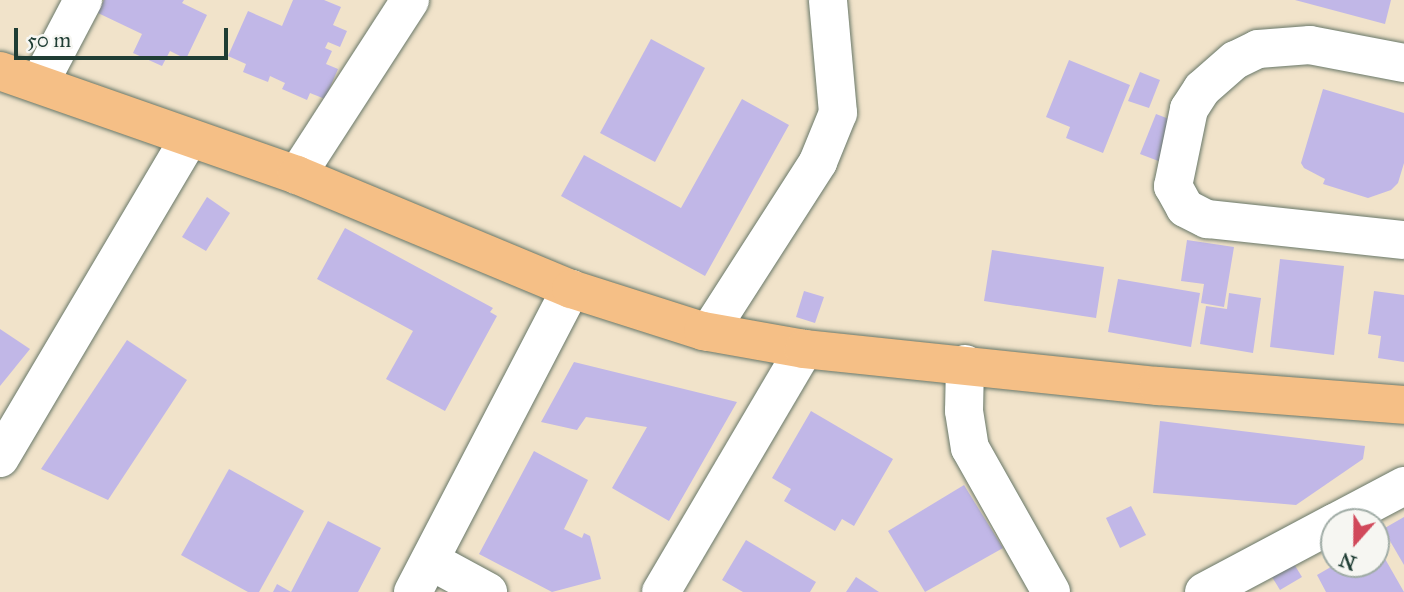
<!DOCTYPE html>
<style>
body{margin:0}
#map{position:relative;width:1404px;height:592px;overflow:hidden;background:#f1e3ca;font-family:"IM FELL Great Primer",serif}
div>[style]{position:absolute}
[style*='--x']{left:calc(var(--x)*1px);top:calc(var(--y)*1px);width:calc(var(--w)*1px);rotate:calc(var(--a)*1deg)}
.building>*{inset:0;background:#c1b7e7}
.roads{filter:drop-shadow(0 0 2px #687768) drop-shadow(0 0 2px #687768)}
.minor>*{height:38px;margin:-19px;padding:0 19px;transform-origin:19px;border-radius:19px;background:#fff}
.major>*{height:38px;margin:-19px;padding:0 19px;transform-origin:19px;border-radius:19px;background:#f5bf86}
span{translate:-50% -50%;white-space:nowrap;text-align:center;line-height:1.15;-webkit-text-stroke:5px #f6f6f2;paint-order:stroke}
.north{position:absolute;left:1320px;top:508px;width:70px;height:70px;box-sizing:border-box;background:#f6f6f2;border:2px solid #a0aca6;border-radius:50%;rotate:201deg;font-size:19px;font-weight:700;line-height:28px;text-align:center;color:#1f3d34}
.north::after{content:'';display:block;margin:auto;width:24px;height:32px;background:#d1495b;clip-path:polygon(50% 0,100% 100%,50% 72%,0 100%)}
.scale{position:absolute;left:14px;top:28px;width:214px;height:32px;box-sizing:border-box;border:4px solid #1f3d34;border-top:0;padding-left:9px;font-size:21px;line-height:24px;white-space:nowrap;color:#1f3d34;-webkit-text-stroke:5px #f6f6f2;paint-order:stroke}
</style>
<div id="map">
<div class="building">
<div style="clip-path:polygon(104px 0,184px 0,182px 3px,207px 15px,186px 59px,170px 51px,162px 66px,133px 53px,142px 34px,98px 13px)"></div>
<div style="clip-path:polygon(293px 0,324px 0,341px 7px,333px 25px,347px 31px,340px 47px,328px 42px,325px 48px,332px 51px,326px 64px,338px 69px,325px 99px,310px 93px,307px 100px,282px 89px,285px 83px,270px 76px,268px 82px,243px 72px,246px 64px,228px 56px,248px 11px,282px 26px)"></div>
<div style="clip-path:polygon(1295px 0,1391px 0,1385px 24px)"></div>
<div style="clip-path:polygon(651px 39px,705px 68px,655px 162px,600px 133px)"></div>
<div style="clip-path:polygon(1069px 60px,1130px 85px,1103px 153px,1066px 138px,1070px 127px,1046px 117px)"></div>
<div style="clip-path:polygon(1140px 72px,1160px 80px,1149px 108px,1128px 101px)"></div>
<div style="clip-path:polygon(1323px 89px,1404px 113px,1404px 163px,1398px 183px,1391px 190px,1368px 198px,1323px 184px,1325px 179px,1304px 168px,1301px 163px)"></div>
<div style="clip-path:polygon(742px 99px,789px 125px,705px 276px,561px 196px,584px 155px,681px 208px)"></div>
<div style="clip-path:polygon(1156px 114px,1177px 122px,1161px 162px,1140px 154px)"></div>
<div style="clip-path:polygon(207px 197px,230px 213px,206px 251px,182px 237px)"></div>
<div style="clip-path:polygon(345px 228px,493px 308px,490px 312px,497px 316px,445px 411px,386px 379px,413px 331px,317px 279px)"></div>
<div style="clip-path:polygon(1187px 240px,1234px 247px,1224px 307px,1201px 303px,1204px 284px,1181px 281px)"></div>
<div style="clip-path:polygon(992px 250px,1104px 267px,1096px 318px,984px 301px)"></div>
<div style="clip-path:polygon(1280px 259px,1344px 266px,1334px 355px,1270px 347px)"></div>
<div style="clip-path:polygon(1118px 279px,1200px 293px,1191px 347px,1108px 332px)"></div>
<div style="clip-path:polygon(804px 291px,824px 297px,815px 323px,796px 317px)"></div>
<div style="clip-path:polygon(1374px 291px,1404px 295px,1404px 362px,1378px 358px,1381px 336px,1368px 334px)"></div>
<div style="clip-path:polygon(1229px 293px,1261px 298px,1253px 353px,1200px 344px,1206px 306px,1227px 309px)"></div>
<div style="clip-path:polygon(0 329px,30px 349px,0 386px)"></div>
<div style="clip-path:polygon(127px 340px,187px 380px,108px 500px,41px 469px)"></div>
<div style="clip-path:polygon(574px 362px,737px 402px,669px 521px,612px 488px,647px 427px,586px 417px,577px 430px,541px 422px)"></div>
<div style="clip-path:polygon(811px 411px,893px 459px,854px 526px,842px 519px,835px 531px,784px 501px,791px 489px,772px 478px)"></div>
<div style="clip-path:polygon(1160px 421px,1365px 446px,1363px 459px,1296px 505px,1153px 493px)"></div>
<div style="clip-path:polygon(534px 451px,588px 480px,564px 529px,582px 538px,584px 533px,590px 536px,601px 579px,552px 592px,479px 554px)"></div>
<div style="clip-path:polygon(229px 469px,304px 511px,259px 592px,248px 592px,181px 555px)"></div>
<div style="clip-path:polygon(964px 485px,1003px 548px,925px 592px,888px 531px)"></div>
<div style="clip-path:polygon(1131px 506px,1146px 535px,1120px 548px,1106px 518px)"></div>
<div style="clip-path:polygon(1404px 517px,1404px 565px,1383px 529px)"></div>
<div style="clip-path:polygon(328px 521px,381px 548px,358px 592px,273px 592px,277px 584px,291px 592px)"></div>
<div style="clip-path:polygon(746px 540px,816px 582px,810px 592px,743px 592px,722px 580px)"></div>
<div style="clip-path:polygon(1376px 543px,1404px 592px,1326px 592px,1317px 575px,1336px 564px,1376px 564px)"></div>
<div style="clip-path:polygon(1294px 564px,1302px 577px,1280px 590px,1272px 577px)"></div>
<div style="clip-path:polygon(856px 577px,879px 592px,846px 592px)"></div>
</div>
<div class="roads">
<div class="minor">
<div style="--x:1404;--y:63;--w:96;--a:-169.2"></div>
<div style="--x:1310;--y:45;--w:52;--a:175.6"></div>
<div style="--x:1258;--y:49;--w:25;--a:154"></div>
<div style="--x:1235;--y:60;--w:44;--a:138.7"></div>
<div style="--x:1202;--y:89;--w:24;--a:123"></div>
<div style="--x:1189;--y:109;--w:79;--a:101.7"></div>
<div style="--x:1173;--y:186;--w:25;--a:61"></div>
<div style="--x:1185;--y:208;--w:25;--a:27"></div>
<div style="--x:1207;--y:219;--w:198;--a:6.1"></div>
<div style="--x:40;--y:82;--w:93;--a:-62.3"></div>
<div style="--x:297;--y:175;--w:208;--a:-57.1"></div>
<div style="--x:709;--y:332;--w:202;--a:-57.3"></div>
<div style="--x:818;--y:162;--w:53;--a:-67.8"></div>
<div style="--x:838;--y:113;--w:113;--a:-95.1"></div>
<div style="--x:965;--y:364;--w:47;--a:91.2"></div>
<div style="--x:964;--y:411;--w:37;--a:81"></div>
<div style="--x:970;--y:448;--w:165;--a:60.6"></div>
<div style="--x:0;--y:458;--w:372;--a:-59.4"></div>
<div style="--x:1336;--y:522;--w:77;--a:-27.9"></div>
<div style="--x:431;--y:561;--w:65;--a:28.5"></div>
<div style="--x:413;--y:592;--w:342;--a:-62.5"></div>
<div style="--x:661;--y:592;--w:282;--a:-59.5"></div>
<div style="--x:1204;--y:592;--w:147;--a:-28"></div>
</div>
<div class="major">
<div style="--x:0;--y:71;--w:315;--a:19.3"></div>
<div style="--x:297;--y:175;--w:297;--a:22.6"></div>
<div style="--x:571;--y:289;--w:139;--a:17.7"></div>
<div style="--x:703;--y:331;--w:103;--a:10.1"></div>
<div style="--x:804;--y:349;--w:356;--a:6"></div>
<div style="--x:1158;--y:386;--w:247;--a:4.4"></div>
</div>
</div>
<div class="north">N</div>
<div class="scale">50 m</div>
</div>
